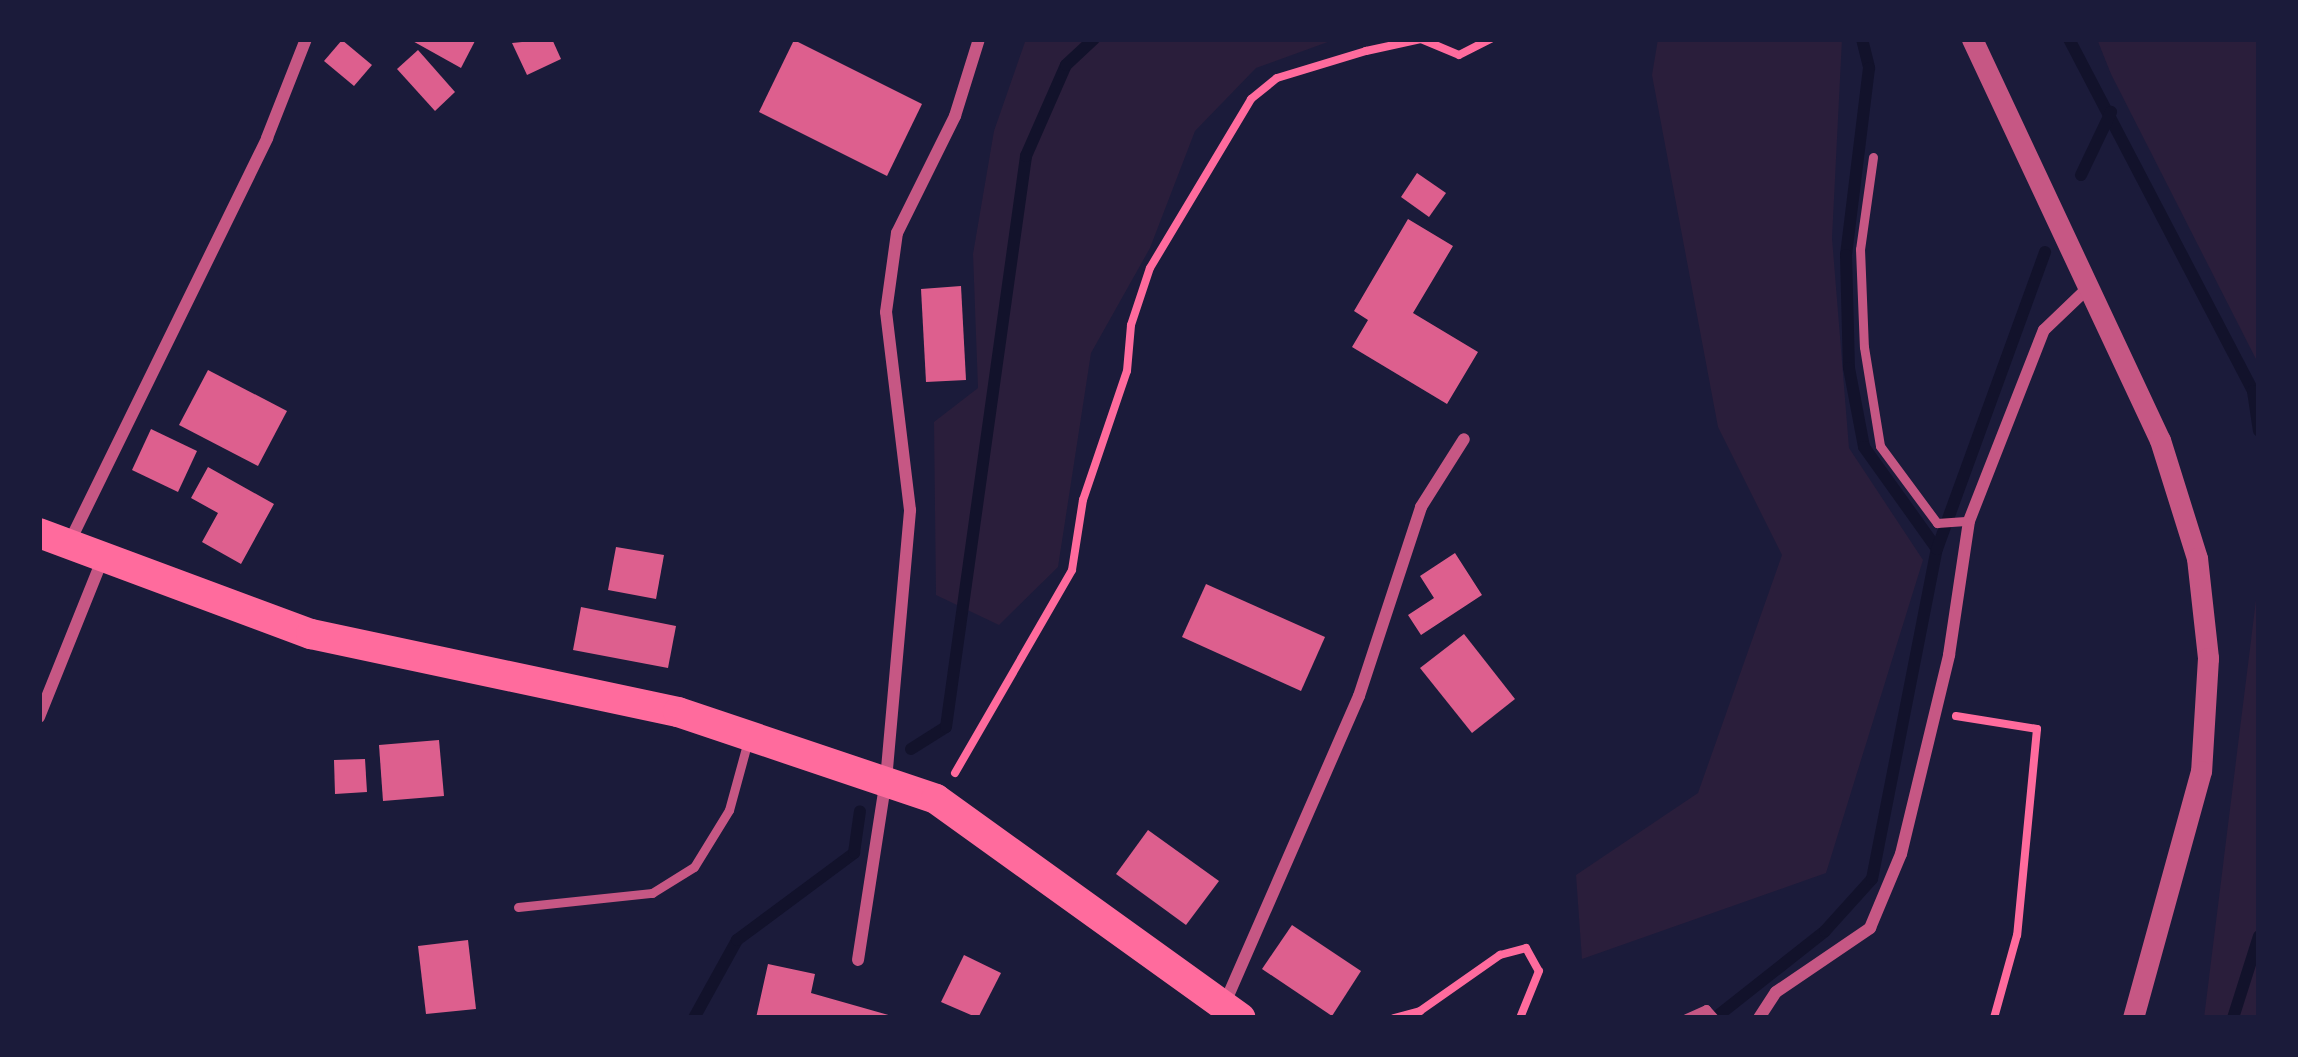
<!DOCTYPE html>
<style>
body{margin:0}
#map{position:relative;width:2298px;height:1057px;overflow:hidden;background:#1b1b3a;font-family:Lato,sans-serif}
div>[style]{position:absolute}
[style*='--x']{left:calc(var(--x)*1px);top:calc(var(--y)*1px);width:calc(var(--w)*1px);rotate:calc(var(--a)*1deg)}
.green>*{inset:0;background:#2a1e3b}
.stream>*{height:12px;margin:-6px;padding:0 6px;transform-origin:6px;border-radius:6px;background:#12122b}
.building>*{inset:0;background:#dd5f8e}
.path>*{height:8px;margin:-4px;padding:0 4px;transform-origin:4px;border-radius:4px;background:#ff6b9d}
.service>*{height:9px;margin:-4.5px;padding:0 4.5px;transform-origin:4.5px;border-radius:4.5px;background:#c65784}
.minor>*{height:12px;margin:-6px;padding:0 6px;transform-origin:6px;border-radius:6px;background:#c65784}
.tertiary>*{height:21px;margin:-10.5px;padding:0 10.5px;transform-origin:10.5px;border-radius:10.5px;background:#c65784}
.primary>*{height:30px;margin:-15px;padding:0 15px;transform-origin:15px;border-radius:15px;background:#ff6b9d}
span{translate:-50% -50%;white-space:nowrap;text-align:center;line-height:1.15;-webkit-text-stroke:9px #1b1b3a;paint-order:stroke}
.frame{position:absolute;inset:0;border:42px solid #1b1b3a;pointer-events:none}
</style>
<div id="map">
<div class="green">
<div style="clip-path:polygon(1026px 39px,1336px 39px,1256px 68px,1195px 131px,1150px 248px,1091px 353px,1058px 567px,999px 625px,936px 595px,934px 422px,978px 388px,973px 254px,994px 131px)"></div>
<div style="clip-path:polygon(1658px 39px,1842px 39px,1832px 238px,1849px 448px,1923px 560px,1826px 873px,1582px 959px,1576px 875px,1698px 793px,1782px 555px,1718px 427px,1652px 75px)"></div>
<div style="clip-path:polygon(2097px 39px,2259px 39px,2259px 365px,2111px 74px)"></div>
<div style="clip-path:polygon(2259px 576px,2259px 1018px,2204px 1018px)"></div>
</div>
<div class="stream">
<div style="--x:1862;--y:39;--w:30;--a:76"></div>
<div style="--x:1869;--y:68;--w:188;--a:97"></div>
<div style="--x:1846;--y:255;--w:113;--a:88.5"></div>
<div style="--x:1849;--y:368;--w:80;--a:79.2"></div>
<div style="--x:1864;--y:447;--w:125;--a:54.4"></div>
<div style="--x:2069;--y:39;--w:397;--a:62.4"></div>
<div style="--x:2253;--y:391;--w:40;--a:81.5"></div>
<div style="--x:2081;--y:175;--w:70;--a:-64.5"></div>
<div style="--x:911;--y:749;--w:41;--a:-32.2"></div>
<div style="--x:946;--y:727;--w:577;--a:-82.02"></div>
<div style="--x:1026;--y:156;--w:99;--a:-66.3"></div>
<div style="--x:1066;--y:65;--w:38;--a:-43"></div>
<div style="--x:694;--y:1018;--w:89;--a:-61.1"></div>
<div style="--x:737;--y:940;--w:146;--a:-36.6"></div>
<div style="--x:854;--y:853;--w:42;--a:-81.9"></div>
<div style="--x:1715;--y:1018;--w:140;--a:-38.3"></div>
<div style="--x:1825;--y:931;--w:70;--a:-47.9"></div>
<div style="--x:1872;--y:879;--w:336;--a:-78.9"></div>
<div style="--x:1937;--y:549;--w:316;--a:-70"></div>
<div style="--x:2233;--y:1018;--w:86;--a:-72.4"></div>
</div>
<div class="building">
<div style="clip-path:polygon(409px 39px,476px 39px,461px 68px)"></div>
<div style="clip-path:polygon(552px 39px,561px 59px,527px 75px,512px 43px)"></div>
<div style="clip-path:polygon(342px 40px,372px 65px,354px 86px,324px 61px)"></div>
<div style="clip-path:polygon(794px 40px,922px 104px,887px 176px,759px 112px)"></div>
<div style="clip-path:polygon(418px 50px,455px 92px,435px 111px,397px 69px)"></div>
<div style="clip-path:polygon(1417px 173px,1446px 193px,1429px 217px,1401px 197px)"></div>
<div style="clip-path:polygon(1408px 219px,1453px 246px,1413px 313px,1478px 352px,1447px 404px,1352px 347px,1368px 320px,1354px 311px)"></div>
<div style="clip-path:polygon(961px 286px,966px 380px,926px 382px,921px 289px)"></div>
<div style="clip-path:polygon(208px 370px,287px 411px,258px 466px,179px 425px)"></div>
<div style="clip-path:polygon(151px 429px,197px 451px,178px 492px,132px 470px)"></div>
<div style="clip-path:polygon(208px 467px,274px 504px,241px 564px,202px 542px,218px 513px,191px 498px)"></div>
<div style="clip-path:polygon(616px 547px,664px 555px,656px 599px,608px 590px)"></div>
<div style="clip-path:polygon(1455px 553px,1482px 595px,1421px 635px,1408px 615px,1434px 598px,1420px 576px)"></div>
<div style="clip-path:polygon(1206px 584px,1325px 637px,1301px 691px,1182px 637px)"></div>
<div style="clip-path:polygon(581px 607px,676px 626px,668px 668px,573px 650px)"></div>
<div style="clip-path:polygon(1464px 634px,1515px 699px,1472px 733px,1420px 668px)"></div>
<div style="clip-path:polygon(439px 740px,444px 796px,383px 801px,379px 745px)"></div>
<div style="clip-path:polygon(365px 759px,367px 792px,335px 794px,334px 760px)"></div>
<div style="clip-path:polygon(1148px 830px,1219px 881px,1186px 925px,1116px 874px)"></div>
<div style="clip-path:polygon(1292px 925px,1361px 971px,1332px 1016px,1262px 969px)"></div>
<div style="clip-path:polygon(468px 940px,476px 1009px,426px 1014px,418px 946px)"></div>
<div style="clip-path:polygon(964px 955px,1001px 973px,978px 1018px,941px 1002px)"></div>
<div style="clip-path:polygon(768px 964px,815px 974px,811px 993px,899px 1018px,756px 1018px)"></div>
</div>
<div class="path">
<div style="--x:1956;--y:716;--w:82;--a:9.1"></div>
<div style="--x:2037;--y:729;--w:207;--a:95.5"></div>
<div style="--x:2017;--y:935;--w:86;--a:105.5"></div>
<div style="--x:955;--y:773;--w:234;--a:-60"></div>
<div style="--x:1072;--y:570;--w:71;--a:-81.1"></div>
<div style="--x:1083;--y:500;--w:136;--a:-71.2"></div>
<div style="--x:1127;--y:371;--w:46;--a:-85"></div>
<div style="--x:1131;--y:325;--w:60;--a:-71.6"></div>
<div style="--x:1150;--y:268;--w:197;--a:-59.1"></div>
<div style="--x:1251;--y:99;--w:33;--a:-39"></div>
<div style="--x:1277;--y:78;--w:93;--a:-16.9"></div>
<div style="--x:1366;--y:51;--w:56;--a:-12.3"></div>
<div style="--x:1421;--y:39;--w:41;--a:22.8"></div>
<div style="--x:1459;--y:55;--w:36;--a:-27"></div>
<div style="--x:1394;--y:1018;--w:27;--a:-15"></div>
<div style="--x:1420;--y:1011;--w:98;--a:-35"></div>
<div style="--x:1500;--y:955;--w:27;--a:-15"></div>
<div style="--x:1526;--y:948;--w:26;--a:61"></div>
<div style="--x:1539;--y:971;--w:51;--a:112"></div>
</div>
<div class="service">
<div style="--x:1873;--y:157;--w:93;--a:98"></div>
<div style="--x:1860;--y:249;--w:98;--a:87.7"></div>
<div style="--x:1864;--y:347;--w:100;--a:80.8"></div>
<div style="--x:1880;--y:446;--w:96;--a:53.5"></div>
<div style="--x:1937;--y:523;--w:32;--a:-4"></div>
<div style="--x:518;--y:907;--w:135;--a:-6"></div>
<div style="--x:652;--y:893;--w:49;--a:-31.8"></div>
<div style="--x:694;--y:867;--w:67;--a:-58.4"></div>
<div style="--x:729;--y:810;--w:68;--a:-74.7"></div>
<div style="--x:1686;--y:1018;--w:22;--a:-24"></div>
<div style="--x:1706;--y:1009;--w:12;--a:48"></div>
</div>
<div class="minor">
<div style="--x:68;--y:545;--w:453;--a:-63.9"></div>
<div style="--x:267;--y:138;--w:106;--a:-68.5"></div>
<div style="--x:39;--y:717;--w:169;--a:-68.1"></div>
<div style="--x:858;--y:960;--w:182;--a:-81.2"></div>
<div style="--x:886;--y:780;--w:271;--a:-84.9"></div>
<div style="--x:910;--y:510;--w:199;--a:-96.9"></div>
<div style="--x:886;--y:312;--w:80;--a:-82.1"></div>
<div style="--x:897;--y:233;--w:131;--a:-63.6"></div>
<div style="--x:955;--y:116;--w:81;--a:-72.7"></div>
<div style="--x:1224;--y:1005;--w:337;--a:-66.4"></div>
<div style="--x:1359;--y:696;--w:199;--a:-71.8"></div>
<div style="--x:1421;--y:507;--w:80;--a:-57.7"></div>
<div style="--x:1759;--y:1018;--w:31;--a:-57"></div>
<div style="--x:1776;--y:992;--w:114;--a:-34.2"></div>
<div style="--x:1870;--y:928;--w:80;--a:-67.3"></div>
<div style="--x:1901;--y:854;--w:205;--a:-76.4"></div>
<div style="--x:1949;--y:655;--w:135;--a:-81.5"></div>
<div style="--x:1969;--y:521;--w:205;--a:-68.6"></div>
<div style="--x:2044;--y:330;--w:62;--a:-43.7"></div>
</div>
<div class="tertiary">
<div style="--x:1972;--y:39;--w:443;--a:64.9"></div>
<div style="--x:2160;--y:440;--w:124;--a:72.6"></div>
<div style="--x:2197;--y:558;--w:101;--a:83.7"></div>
<div style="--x:2208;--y:658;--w:113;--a:93.5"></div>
<div style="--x:2201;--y:771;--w:256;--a:105.4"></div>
</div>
<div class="primary">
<div style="--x:39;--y:533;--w:290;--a:20.4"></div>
<div style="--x:311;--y:634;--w:375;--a:12"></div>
<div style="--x:678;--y:712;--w:272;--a:18.6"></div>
<div style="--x:936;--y:799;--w:375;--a:35.7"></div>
</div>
<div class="frame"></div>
</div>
